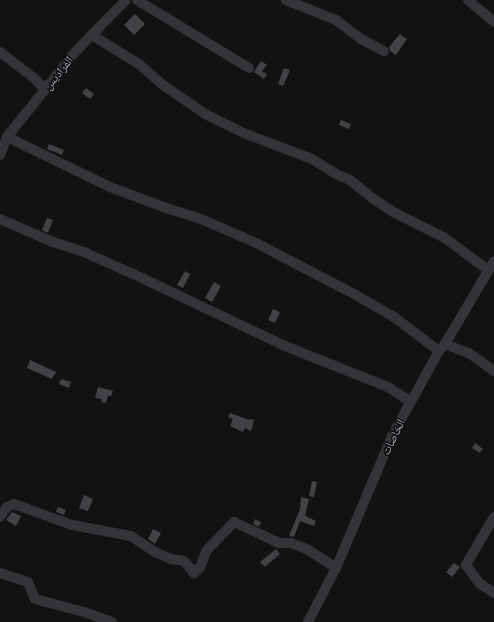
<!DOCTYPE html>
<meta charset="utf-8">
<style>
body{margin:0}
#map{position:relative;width:494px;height:622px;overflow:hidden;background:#121213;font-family:"Noto Sans","Noto Naskh Arabic",sans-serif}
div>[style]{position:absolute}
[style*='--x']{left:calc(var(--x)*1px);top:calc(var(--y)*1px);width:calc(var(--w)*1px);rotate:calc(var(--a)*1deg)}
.building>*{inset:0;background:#414246}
.minor>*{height:10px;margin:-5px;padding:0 5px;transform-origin:5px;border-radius:5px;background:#333438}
span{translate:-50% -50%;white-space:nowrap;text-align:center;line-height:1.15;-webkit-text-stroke:3px #0d0d0e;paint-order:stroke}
.street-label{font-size:12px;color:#a4aab3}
</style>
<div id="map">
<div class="building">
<div style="clip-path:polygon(135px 14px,145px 24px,134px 35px,124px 25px)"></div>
<div style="clip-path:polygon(400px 34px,407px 39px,396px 55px,390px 51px,389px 47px)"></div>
<div style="clip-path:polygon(261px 61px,267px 65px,262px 71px,267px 74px,264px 79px,254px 72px)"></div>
<div style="clip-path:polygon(284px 68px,290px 70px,283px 86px,278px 84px)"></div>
<div style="clip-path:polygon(86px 88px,94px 94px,90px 99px,82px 93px)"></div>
<div style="clip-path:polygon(341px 120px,351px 124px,349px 129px,339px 125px)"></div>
<div style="clip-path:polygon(49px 144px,64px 150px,62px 155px,47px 149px)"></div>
<div style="clip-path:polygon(47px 218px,53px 220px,48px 233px,42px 230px)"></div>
<div style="clip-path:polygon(185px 271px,190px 274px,183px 288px,177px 285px)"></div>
<div style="clip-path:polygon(214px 282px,221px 286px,212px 302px,205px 298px)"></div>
<div style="clip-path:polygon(273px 309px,280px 312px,275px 323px,268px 320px)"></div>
<div style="clip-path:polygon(30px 360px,56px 372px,52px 379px,27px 368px)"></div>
<div style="clip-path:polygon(61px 379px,71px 382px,69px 388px,59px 384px)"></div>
<div style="clip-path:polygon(98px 387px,113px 391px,111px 396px,108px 396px,106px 403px,101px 402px,102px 399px,95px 398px)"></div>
<div style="clip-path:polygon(230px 413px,249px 420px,250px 419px,254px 420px,251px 431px,245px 428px,243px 432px,230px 426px,233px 419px,228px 417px)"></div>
<div style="clip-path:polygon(475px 443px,483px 449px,480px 453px,472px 448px)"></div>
<div style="clip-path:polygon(312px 481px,317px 482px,314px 497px,309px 496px)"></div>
<div style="clip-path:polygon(84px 495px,93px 499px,88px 511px,79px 508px)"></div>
<div style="clip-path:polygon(301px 497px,309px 499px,305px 516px,316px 521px,314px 526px,300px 521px,294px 537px,289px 536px,300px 509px)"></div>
<div style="clip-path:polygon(58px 507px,66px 510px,64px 515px,56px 512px)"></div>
<div style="clip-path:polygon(12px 512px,21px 516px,16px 526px,6px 520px)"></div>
<div style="clip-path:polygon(255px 519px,261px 522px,259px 527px,253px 524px)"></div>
<div style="clip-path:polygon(153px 529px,161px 533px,155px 544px,148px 539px)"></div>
<div style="clip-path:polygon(276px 549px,280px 554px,265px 567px,260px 562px)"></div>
<div style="clip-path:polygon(454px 563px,460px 567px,452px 577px,446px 572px)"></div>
</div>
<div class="minor">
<div style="--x:137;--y:0;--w:131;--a:31.3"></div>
<div style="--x:286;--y:0;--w:54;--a:21.8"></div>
<div style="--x:336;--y:20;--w:31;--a:37"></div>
<div style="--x:361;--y:39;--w:26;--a:28"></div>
<div style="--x:468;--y:0;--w:34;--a:40"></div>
<div style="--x:92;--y:35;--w:55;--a:31.7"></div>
<div style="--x:139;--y:64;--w:32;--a:41"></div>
<div style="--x:163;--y:85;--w:51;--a:34.6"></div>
<div style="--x:205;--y:114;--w:46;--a:26"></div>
<div style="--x:246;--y:134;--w:71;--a:20.7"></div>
<div style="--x:312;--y:159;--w:28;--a:32"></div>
<div style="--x:336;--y:174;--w:15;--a:23"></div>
<div style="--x:350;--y:180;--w:28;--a:39"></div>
<div style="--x:372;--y:198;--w:27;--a:33"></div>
<div style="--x:395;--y:213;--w:56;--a:26.6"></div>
<div style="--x:445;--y:238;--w:54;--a:36.7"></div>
<div style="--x:0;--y:52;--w:43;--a:37.4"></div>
<div style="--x:34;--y:78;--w:16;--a:47"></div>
<div style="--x:7;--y:137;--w:114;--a:25.9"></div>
<div style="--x:110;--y:187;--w:63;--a:20.4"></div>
<div style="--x:169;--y:209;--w:34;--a:17"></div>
<div style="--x:201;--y:219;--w:60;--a:23.6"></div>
<div style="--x:256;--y:243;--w:110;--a:27.5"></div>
<div style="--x:354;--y:294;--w:46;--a:29.9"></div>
<div style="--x:394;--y:317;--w:56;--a:37.1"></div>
<div style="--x:0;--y:155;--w:19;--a:-69"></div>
<div style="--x:7;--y:137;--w:110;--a:-51.3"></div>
<div style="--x:76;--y:51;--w:71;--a:-45.6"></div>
<div style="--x:0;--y:219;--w:58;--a:23.5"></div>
<div style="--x:53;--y:242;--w:35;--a:18"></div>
<div style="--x:86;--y:253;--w:64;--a:24.1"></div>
<div style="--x:144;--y:279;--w:156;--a:25.4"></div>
<div style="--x:285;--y:346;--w:111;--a:21.7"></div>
<div style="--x:388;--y:387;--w:27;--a:33"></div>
<div style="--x:445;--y:344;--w:26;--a:21"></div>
<div style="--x:469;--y:353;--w:31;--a:36"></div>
<div style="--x:0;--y:517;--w:12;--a:-55"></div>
<div style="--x:7;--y:507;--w:8;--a:-23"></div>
<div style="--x:14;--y:504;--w:62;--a:19.9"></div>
<div style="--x:72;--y:525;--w:60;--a:10.6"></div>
<div style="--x:131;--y:536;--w:29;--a:34"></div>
<div style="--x:155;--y:552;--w:17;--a:24"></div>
<div style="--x:171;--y:559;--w:13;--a:9"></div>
<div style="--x:184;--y:561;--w:16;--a:50"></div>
<div style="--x:194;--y:573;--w:8;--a:-45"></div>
<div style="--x:200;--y:567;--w:18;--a:-68"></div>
<div style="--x:207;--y:550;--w:39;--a:-46"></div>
<div style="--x:234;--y:522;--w:50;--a:25"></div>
<div style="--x:279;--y:543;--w:12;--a:0"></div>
<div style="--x:291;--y:543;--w:17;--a:21"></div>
<div style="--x:307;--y:549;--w:35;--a:33"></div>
<div style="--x:494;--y:517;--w:56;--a:120.3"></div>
<div style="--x:466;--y:565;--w:22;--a:54"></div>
<div style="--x:479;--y:583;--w:18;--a:34"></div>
<div style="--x:0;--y:573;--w:29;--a:18"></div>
<div style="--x:28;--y:582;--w:18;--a:68"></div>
<div style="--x:35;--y:599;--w:51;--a:14.9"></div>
<div style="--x:84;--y:612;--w:30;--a:20"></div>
<div style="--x:308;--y:622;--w:61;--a:-62.6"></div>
<div style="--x:336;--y:568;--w:143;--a:-67"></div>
<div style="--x:392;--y:436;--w:97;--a:-61.1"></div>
<div style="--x:439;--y:351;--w:9;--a:-49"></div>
<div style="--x:445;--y:344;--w:96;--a:-59.4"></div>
</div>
<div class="street-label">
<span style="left:58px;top:73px;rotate:-51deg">الفراديس</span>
<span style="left:393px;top:437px;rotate:-64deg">الخاصات</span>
</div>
</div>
